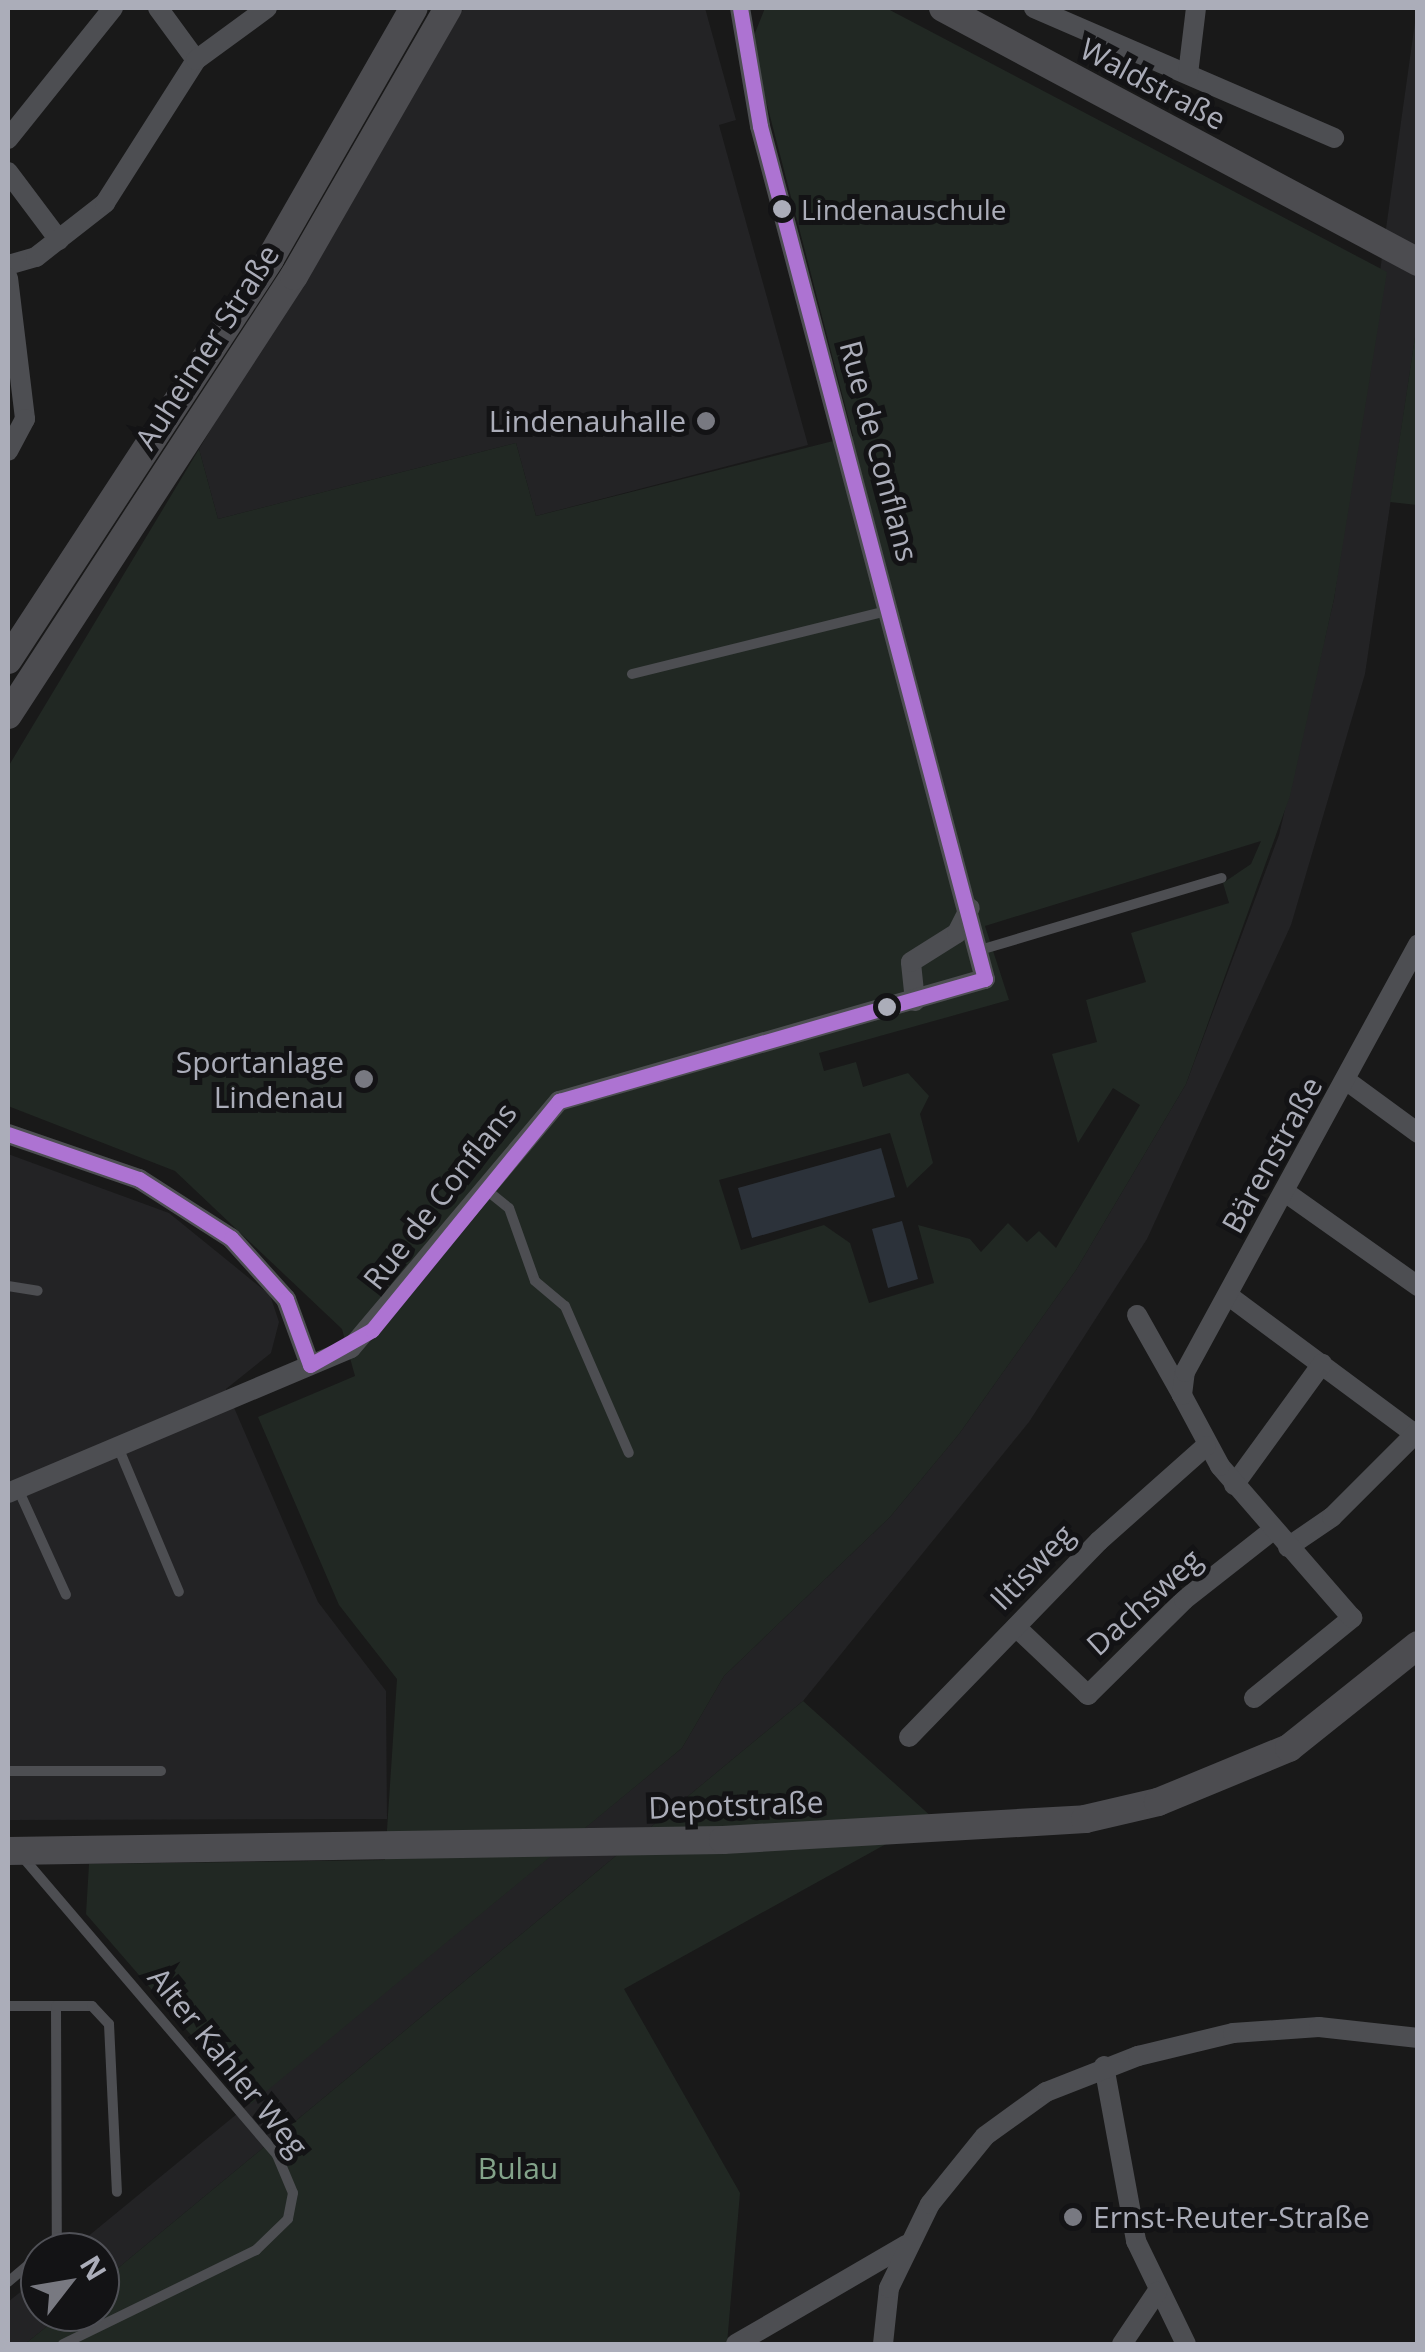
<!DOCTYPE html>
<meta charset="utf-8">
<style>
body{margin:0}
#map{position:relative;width:1425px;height:2352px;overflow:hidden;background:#191919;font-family:"Open Sans",sans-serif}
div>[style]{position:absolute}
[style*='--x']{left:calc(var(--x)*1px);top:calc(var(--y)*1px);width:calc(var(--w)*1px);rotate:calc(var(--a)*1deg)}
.built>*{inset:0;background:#232325}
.green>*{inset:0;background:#212823}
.water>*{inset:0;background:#2c323a}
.lane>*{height:10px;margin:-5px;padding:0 5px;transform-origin:5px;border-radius:5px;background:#4d4e52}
.street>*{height:20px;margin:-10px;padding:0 10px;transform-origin:10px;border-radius:10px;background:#4d4e52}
.secondary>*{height:28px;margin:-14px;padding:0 14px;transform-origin:14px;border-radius:14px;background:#4c4c50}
.bus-1>*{height:15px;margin:-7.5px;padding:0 7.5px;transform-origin:7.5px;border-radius:7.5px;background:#ad73d2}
.dots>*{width:28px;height:28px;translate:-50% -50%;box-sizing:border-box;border:5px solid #131315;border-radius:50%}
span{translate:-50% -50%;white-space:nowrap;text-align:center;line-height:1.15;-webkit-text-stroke:10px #131315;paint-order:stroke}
.bus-label{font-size:28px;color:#abadb9}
.left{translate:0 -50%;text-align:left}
.street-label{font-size:30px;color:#abadb9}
.poi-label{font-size:30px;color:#abadb9}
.right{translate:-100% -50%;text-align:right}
.park-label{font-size:30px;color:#83a38a}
.frame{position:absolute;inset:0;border:10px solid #abadb9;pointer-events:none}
.north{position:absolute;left:20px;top:2232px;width:100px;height:100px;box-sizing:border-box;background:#131315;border:2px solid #505157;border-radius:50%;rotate:59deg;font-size:28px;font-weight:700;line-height:40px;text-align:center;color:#abadb9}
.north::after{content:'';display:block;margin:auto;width:35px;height:45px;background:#787981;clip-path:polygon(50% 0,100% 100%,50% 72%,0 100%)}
</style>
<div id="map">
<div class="built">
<div style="clip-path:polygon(464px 8px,705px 8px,736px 120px,719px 125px,808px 445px,536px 516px,516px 443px,218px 519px,199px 449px)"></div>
<div style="clip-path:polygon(1417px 8px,1417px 324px,1365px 674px,1291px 925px,1147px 1239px,1029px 1422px,803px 1701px,100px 2283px,100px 2252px,69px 2252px,682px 1748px,724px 1676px,890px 1517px,959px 1434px,1076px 1270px,1186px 1084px,1279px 835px,1334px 599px)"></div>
<div style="clip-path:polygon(8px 1154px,169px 1213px,270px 1295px,279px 1322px,271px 1353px,226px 1389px,318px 1602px,386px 1691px,387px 1819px,8px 1820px)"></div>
<div style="clip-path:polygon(40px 2276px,40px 2312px,65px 2312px,25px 2344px,8px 2344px,8px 2302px)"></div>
</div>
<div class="green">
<div style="clip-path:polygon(evenodd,765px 8px,886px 8px,1387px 272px,1334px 599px,1290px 796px,1186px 1084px,1076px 1270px,959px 1434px,890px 1517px,724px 1676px,682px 1748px,251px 2104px,86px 1914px,89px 1864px,385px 1860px,397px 1679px,339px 1605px,258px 1417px,355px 1376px,342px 1329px,175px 1171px,8px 1106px,8px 767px,199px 449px,218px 519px,516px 443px,536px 516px,853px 436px,751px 43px,765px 8px,1261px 841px,1251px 864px,1223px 883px,1229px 903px,1131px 933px,1146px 982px,1086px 1000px,1097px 1042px,1052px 1054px,1078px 1143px,1113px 1088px,1140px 1105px,1056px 1248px,1039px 1231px,1027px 1242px,1008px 1223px,981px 1252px,970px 1239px,918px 1225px,934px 1283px,869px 1303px,850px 1243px,824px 1225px,741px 1250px,719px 1180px,890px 1133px,907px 1188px,933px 1163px,920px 1114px,929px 1096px,908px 1073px,863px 1087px,856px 1062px,824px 1071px,819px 1053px,1009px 1000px,985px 926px,1261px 841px)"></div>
<div style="clip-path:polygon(1417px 324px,1417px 505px,1390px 502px)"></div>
<div style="clip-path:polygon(803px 1701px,933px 1818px,624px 1989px,740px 2193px,727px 2344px,25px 2344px,65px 2312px,100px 2312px,100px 2283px)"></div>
</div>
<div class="water">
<div style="clip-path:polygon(881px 1148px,895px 1197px,752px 1238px,738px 1188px)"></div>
<div style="clip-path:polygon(902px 1221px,918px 1279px,888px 1288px,872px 1229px)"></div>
</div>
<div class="lane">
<div style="--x:632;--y:674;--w:266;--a:-13.9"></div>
<div style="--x:980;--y:950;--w:252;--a:-16.6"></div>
<div style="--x:484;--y:1188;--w:32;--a:39"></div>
<div style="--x:509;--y:1208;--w:77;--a:70.4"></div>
<div style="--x:535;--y:1281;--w:39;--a:40"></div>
<div style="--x:565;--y:1306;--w:160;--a:66.5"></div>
<div style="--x:8;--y:1286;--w:30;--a:9"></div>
<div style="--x:118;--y:1447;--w:157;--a:67.2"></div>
<div style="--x:18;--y:1489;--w:116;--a:65.6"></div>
<div style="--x:8;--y:1771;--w:153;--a:0"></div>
<div style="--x:20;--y:1854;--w:396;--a:49.5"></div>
<div style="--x:277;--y:2155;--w:41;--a:67.2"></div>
<div style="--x:293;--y:2193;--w:26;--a:101"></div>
<div style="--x:288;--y:2219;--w:45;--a:135.9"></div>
<div style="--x:256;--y:2250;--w:215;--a:154"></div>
<div style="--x:8;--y:2006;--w:48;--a:0"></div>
<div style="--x:56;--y:2006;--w:231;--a:89.8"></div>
<div style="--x:57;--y:2237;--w:20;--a:131"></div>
<div style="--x:56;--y:2006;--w:36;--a:0"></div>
<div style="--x:92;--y:2006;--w:25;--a:47"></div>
<div style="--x:109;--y:2024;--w:168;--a:87.3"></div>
<div style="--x:8;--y:2282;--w:42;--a:-40.2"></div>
</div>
<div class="street">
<div style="--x:158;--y:8;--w:64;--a:53.8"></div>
<div style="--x:1034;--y:8;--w:327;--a:23.4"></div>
<div style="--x:1188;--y:74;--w:66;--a:-83.1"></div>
<div style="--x:8;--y:139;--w:168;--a:-51.3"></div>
<div style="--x:8;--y:172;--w:85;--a:53.1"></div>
<div style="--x:8;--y:265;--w:29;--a:-16"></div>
<div style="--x:36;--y:257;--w:88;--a:-38"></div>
<div style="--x:105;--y:203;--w:169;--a:-57.5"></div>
<div style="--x:196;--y:60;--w:88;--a:-36.2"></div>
<div style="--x:8;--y:278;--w:142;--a:83.1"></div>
<div style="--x:25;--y:419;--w:36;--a:118"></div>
<div style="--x:915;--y:1001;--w:39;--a:-96"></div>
<div style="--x:911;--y:962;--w:54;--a:-32.2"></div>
<div style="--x:957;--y:933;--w:28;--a:-63"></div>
<div style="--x:1347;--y:1081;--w:88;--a:36.2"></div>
<div style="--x:8;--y:1134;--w:139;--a:19"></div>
<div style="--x:139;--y:1179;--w:109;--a:32.7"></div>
<div style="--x:231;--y:1238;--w:82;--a:48"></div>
<div style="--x:286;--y:1299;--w:70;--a:70"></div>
<div style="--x:1285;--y:1192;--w:163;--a:35.3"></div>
<div style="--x:1229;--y:1296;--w:232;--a:36.6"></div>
<div style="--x:1137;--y:1315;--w:92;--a:60.6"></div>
<div style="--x:1234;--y:1485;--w:150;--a:-54"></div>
<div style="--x:8;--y:1493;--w:372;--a:-22.9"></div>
<div style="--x:351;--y:1348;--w:323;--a:-49.9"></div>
<div style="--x:559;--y:1101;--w:443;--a:-16"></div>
<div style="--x:985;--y:979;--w:882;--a:-104.78"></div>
<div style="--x:760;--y:126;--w:120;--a:-99.6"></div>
<div style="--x:1288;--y:1547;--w:53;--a:-34.3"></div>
<div style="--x:1332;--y:1517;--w:122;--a:-45"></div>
<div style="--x:1016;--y:1627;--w:99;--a:43.4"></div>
<div style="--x:1088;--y:1695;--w:135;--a:-44.7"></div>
<div style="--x:1184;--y:1600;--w:113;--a:-38.2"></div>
<div style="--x:1254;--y:1698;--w:127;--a:-39.2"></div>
<div style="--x:1352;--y:1618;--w:201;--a:-131"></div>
<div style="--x:1220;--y:1466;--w:81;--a:-118.2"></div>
<div style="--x:1182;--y:1395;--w:23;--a:-83"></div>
<div style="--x:1185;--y:1372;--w:487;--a:-61.4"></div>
<div style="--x:909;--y:1737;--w:273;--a:-45.9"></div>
<div style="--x:1099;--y:1541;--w:143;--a:-41.6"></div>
<div style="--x:1104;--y:2066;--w:178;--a:79.6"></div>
<div style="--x:1136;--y:2241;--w:114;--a:64.1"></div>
<div style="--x:736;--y:2344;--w:197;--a:-30.2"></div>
<div style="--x:883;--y:2344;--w:56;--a:-83.9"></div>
<div style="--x:889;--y:2288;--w:93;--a:-64"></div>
<div style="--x:930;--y:2204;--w:87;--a:-51"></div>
<div style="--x:985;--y:2136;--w:75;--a:-35.8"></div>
<div style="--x:1046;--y:2092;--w:99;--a:-21.4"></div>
<div style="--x:1138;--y:2056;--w:98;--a:-13.6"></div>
<div style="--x:1233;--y:2033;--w:86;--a:-4"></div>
<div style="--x:1319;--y:2027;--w:100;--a:6.3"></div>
<div style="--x:1122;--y:2344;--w:63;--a:-56.1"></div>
</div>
<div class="secondary">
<div style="--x:943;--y:8;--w:539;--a:28.14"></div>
<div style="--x:8;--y:660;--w:479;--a:-56.8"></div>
<div style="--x:270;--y:259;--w:289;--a:-60.2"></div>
<div style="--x:8;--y:715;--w:524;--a:-56.92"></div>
<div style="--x:294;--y:276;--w:309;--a:-60.1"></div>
<div style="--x:8;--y:1851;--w:715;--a:-0.88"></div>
<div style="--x:723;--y:1840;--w:363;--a:-3.3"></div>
<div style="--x:1085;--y:1819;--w:75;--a:-13.1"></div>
<div style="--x:1158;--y:1802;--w:142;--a:-22.4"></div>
<div style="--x:1289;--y:1748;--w:165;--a:-38.6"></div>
</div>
<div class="bus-1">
<div style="--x:8;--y:1134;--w:139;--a:19"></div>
<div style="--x:139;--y:1179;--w:109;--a:32.7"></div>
<div style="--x:231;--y:1238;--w:82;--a:48"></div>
<div style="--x:286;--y:1299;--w:70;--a:70"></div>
<div style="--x:310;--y:1365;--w:71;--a:-29.4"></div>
<div style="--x:372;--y:1330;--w:296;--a:-50.8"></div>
<div style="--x:559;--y:1101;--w:443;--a:-16"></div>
<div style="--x:985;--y:979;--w:882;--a:-104.78"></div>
<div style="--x:760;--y:126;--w:120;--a:-99.6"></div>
</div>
<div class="dots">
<div style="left:782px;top:209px;background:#abadb9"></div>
<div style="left:706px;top:421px;background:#787981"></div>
<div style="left:887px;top:1007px;background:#abadb9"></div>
<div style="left:364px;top:1079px;background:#787981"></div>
<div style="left:1073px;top:2217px;background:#787981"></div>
</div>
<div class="bus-label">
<span class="left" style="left:801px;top:209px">Lindenauschule</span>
</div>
<div class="street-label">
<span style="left:1153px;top:84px;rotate:28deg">Waldstraße</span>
<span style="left:207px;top:347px;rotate:-57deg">Auheimer Straße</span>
<span style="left:879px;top:451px;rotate:75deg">Rue de Conflans</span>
<span style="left:1272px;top:1155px;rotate:-61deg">Bärenstraße</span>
<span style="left:440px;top:1196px;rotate:-52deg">Rue de Conflans</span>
<span style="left:1032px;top:1567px;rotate:-46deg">Iltisweg</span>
<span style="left:1144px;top:1602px;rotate:-42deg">Dachsweg</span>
<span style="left:736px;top:1805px;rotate:-2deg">Depotstraße</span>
<span style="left:228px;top:2062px;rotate:51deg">Alter Kahler Weg</span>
</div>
<div class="poi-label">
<span class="right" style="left:686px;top:421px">Lindenauhalle</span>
<span class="right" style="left:344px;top:1079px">Sportanlage<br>Lindenau</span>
<span class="left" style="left:1093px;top:2217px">Ernst-Reuter-Straße</span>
</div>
<div class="park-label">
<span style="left:518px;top:2168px">Bulau</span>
</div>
<div class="frame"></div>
<div class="north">N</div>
</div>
